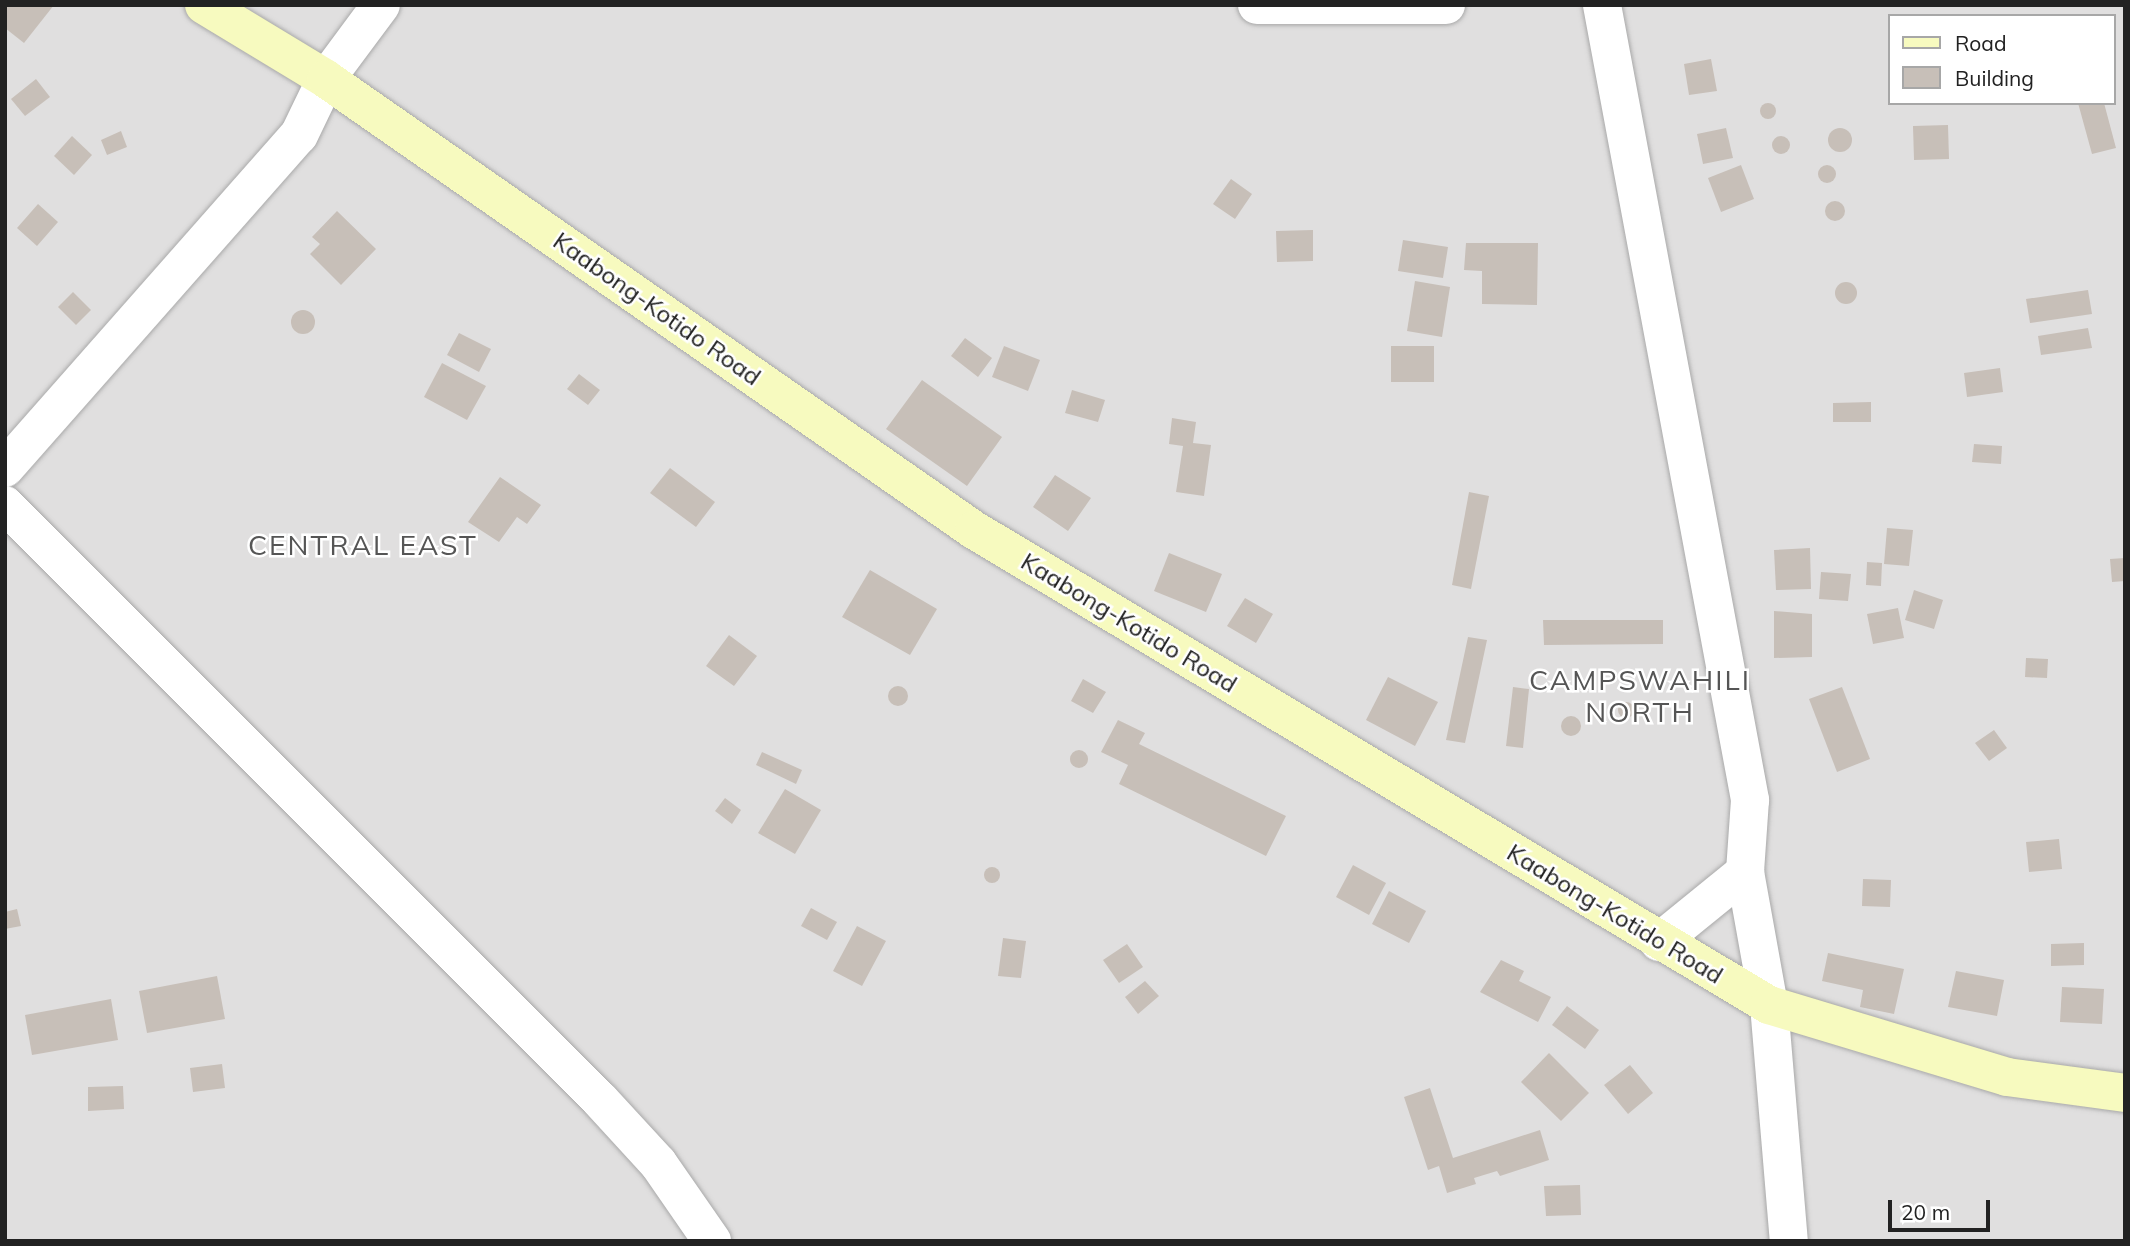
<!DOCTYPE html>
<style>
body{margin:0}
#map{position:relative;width:2130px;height:1246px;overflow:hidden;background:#f2efe9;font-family:Mulish,sans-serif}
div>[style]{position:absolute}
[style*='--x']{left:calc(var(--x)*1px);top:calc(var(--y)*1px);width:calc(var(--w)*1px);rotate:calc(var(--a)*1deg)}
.residential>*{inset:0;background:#e0dfdf}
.building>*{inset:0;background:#c7bfb8}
.round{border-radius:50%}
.roads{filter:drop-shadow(0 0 2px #a9a9a9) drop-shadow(0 0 2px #a9a9a9)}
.minor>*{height:38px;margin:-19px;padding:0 19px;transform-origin:19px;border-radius:19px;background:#fff}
.secondary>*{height:38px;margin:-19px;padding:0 19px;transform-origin:19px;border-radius:19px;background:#f7fabf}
span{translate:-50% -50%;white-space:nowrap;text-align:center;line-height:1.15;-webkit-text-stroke:5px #fff;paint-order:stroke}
.street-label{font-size:24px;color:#222}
.quarter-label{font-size:28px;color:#555;letter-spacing:2px}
.frame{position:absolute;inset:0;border:7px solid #222;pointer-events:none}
.legend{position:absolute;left:1888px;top:14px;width:228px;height:91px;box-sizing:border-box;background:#fff;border:2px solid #a7a7a7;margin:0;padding:9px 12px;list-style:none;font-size:21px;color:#222}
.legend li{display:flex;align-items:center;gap:14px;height:35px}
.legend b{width:35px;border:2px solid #a7a7a7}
.scale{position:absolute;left:1888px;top:1200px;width:102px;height:32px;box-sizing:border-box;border:4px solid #222;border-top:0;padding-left:9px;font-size:21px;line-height:24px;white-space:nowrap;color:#222;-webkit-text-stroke:5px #fff;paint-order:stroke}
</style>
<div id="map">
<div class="residential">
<div style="clip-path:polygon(evenodd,5px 5px,2125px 5px,2125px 1241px,5px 1241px,5px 5px,1890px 16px,2114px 16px,2114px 103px,1890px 103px,1890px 16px)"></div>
</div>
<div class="building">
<div style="clip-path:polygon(5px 5px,54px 5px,24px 43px,5px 28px)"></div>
<div style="clip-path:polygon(1711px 59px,1717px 91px,1689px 95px,1684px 64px)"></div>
<div style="clip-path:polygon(36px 79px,50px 97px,25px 116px,11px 99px)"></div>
<div class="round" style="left:1760px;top:103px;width:16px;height:16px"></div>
<div style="clip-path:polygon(2078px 103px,2104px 103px,2116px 148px,2092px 154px)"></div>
<div style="clip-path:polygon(1948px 125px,1949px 159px,1914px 160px,1913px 126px)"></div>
<div class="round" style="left:1828px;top:128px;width:24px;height:24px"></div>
<div style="clip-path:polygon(1726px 128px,1733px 158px,1703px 164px,1697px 134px)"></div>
<div style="clip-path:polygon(121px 131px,127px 147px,107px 155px,101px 140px)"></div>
<div style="clip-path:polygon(72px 136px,92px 155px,74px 175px,54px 156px)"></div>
<div class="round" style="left:1772px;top:136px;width:18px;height:18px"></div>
<div style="clip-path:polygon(1741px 165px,1754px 199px,1721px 212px,1708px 178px)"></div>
<div class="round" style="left:1818px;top:165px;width:18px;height:18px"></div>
<div style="clip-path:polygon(1231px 179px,1252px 194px,1235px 219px,1213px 204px)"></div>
<div class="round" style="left:1825px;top:201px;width:20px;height:20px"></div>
<div style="clip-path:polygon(38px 204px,58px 222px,37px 246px,17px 228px)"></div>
<div style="clip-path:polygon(337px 211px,376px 249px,341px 285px,310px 254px,320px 244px,312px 237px)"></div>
<div style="clip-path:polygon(1313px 230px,1313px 261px,1277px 262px,1276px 231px)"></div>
<div style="clip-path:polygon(1403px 240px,1448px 247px,1443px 278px,1398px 271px)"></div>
<div style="clip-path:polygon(1466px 243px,1538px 243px,1537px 305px,1482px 304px,1482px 271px,1464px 270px)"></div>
<div style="clip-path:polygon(1415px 281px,1450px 287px,1442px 337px,1407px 331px)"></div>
<div class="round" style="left:1835px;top:282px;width:22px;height:22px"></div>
<div style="clip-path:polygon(2088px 290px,2092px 314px,2030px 323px,2026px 299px)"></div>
<div style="clip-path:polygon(73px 292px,91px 310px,76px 325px,58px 307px)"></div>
<div class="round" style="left:291px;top:310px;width:24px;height:24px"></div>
<div style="clip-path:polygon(2088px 328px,2092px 348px,2041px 355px,2038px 336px)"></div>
<div style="clip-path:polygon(459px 333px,491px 349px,479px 372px,447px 355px)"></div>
<div style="clip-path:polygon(965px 338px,992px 358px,978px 377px,951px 356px)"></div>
<div style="clip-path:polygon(1004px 346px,1040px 360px,1028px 391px,992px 377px)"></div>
<div style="clip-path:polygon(1391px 346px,1434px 346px,1434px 382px,1391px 382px)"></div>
<div style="clip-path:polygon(442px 363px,486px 386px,467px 420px,424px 397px)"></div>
<div style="clip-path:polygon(2000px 368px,2003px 392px,1967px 397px,1964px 373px)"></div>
<div style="clip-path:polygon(579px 374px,600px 390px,588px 405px,567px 389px)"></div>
<div style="clip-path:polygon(922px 380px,1002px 437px,967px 486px,886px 429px)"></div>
<div style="clip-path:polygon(1072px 390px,1105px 400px,1098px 422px,1065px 413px)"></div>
<div style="clip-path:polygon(1871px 402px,1871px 422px,1833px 422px,1833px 403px)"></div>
<div style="clip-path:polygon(1172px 418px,1196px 422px,1193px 443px,1211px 445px,1204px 496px,1176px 492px,1183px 446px,1169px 444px)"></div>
<div style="clip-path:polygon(1974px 444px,2002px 446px,2001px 464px,1972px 462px)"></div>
<div style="clip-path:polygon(670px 468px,715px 502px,696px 527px,650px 493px)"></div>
<div style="clip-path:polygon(1055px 475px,1091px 498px,1068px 531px,1033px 507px)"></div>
<div style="clip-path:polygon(500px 477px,541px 505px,527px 524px,517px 517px,499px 542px,468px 522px)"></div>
<div style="clip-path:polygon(1469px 492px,1489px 496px,1471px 589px,1452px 585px)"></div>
<div style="clip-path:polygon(1887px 528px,1913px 530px,1909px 566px,1884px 564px)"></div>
<div style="clip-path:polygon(1810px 548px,1811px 589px,1776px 590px,1774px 550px)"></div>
<div style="clip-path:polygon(1169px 553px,1222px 574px,1206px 612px,1154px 591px)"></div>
<div style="clip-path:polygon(2125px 558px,2125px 581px,2112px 582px,2110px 559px)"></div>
<div style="clip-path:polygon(1867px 562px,1882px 563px,1881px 586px,1866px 585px)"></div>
<div style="clip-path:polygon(870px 570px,937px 609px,910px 655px,842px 617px)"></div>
<div style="clip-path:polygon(1821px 572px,1851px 574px,1848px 601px,1819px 599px)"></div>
<div style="clip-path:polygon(1914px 590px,1943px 600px,1934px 629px,1905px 620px)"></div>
<div style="clip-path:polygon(1245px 598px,1273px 614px,1256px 643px,1227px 626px)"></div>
<div style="clip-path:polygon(1898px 608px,1904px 638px,1873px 644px,1867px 614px)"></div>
<div style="clip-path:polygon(1774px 611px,1812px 614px,1812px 657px,1774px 658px)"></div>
<div style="clip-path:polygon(1543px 620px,1663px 620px,1663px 644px,1544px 645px)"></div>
<div style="clip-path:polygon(729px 635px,757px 656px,734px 686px,706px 666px)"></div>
<div style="clip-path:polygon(1468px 637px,1487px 640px,1465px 743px,1446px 740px)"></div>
<div style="clip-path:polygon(2026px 658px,2048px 659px,2047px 678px,2025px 677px)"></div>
<div style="clip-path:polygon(1388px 677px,1438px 702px,1415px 746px,1366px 720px)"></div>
<div style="clip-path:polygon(1083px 679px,1106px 692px,1093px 713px,1071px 701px)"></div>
<div class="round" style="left:888px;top:686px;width:20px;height:20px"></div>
<div style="clip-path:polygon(1513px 687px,1529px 689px,1523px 748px,1506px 746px)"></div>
<div style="clip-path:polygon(1842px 687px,1870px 759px,1837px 772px,1809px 699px)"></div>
<div class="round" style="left:1618px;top:702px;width:16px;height:16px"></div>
<div class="round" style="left:1561px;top:716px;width:20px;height:20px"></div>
<div style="clip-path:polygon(1118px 720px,1145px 733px,1139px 744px,1286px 816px,1266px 856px,1119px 784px,1128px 765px,1101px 752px)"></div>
<div style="clip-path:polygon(1994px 730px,2007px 748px,1989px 761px,1975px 743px)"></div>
<div class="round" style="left:1070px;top:750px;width:18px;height:18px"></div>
<div style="clip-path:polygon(762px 752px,802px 770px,796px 784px,756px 765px)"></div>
<div style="clip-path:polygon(785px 789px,821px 810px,795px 854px,758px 833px)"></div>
<div style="clip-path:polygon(725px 798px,741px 810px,732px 824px,715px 811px)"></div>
<div style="clip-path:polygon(2059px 839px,2062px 869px,2029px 872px,2026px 842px)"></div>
<div style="clip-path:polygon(1353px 865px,1386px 883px,1369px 915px,1336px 897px)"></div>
<div class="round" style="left:984px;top:867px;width:16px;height:16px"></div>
<div style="clip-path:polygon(1863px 879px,1891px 880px,1890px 907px,1862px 906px)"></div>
<div style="clip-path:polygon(1389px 891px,1426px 911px,1409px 943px,1372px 924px)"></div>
<div style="clip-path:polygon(811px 908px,837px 922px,827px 940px,801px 926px)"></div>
<div style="clip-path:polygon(17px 909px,21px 926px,5px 929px,5px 912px)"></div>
<div style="clip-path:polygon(857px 926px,886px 941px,862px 986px,833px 971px)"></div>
<div style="clip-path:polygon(1003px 938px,1026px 941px,1021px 978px,998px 976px)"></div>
<div style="clip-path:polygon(2084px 943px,2084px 965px,2051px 966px,2051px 944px)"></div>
<div style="clip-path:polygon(1127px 944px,1143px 967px,1119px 983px,1103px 960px)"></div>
<div style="clip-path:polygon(1828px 953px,1904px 969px,1894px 1014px,1860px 1007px,1863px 990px,1822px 981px)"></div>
<div style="clip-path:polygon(1501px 960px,1524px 971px,1519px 981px,1551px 997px,1538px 1022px,1480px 992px)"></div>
<div style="clip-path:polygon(1956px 971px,2004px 980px,1997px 1016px,1948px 1007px)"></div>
<div style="clip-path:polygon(217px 976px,225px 1019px,147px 1033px,139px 991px)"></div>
<div style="clip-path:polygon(1145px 981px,1159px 996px,1138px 1014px,1125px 997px)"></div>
<div style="clip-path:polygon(2062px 987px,2104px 989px,2102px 1024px,2060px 1022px)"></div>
<div style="clip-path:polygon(111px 999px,118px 1040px,32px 1055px,25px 1015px)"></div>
<div style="clip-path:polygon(1567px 1006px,1599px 1030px,1585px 1049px,1552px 1025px)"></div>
<div style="clip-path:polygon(1549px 1053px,1589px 1093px,1561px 1121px,1521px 1082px)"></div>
<div style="clip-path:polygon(222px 1064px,225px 1088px,193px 1092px,190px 1068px)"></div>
<div style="clip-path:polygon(1630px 1065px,1653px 1093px,1628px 1114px,1604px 1085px)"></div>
<div style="clip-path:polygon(123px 1086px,124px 1109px,88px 1111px,88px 1087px)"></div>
<div style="clip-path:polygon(1430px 1088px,1453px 1158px,1540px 1130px,1549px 1160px,1500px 1176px,1497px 1171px,1474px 1178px,1476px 1184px,1447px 1193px,1439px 1166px,1428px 1170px,1404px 1097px)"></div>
<div style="clip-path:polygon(1580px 1185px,1581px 1215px,1546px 1216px,1544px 1186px)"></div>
</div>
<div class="roads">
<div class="minor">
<div style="--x:1257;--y:5;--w:189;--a:0"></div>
<div style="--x:1602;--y:5;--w:809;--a:79.45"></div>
<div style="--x:1750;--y:800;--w:72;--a:94"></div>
<div style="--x:1745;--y:872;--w:135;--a:79.8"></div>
<div style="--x:1769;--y:1005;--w:237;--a:85.2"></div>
<div style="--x:5;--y:468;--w:444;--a:-48.6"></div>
<div style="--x:299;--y:135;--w:62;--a:-64.3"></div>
<div style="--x:326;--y:79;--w:92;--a:-53.4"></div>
<div style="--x:5;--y:505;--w:841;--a:45"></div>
<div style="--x:600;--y:1100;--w:86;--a:47.4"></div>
<div style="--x:658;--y:1163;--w:95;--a:55.3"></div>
<div style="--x:1659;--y:942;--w:111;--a:-39.1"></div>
</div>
<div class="secondary">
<div style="--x:204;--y:5;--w:143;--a:31.2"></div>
<div style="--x:326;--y:79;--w:789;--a:34.84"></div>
<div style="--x:974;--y:530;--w:926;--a:30.86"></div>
<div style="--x:1769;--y:1005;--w:249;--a:16.8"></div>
<div style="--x:2007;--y:1077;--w:119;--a:7.7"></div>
</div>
</div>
<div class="street-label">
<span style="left:657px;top:309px;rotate:35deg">Kaabong-Kotido Road</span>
<span style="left:1129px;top:623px;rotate:31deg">Kaabong-Kotido Road</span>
<span style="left:1615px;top:914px;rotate:31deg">Kaabong-Kotido Road</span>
</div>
<div class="quarter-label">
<span style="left:363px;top:545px">CENTRAL EAST</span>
<span style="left:1640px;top:696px">CAMPSWAHILI<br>NORTH</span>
</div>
<div class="frame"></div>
<ul class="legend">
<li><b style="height:9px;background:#f7fabf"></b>Road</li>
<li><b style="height:19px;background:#c7bfb8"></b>Building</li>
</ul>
<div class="scale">20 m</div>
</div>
